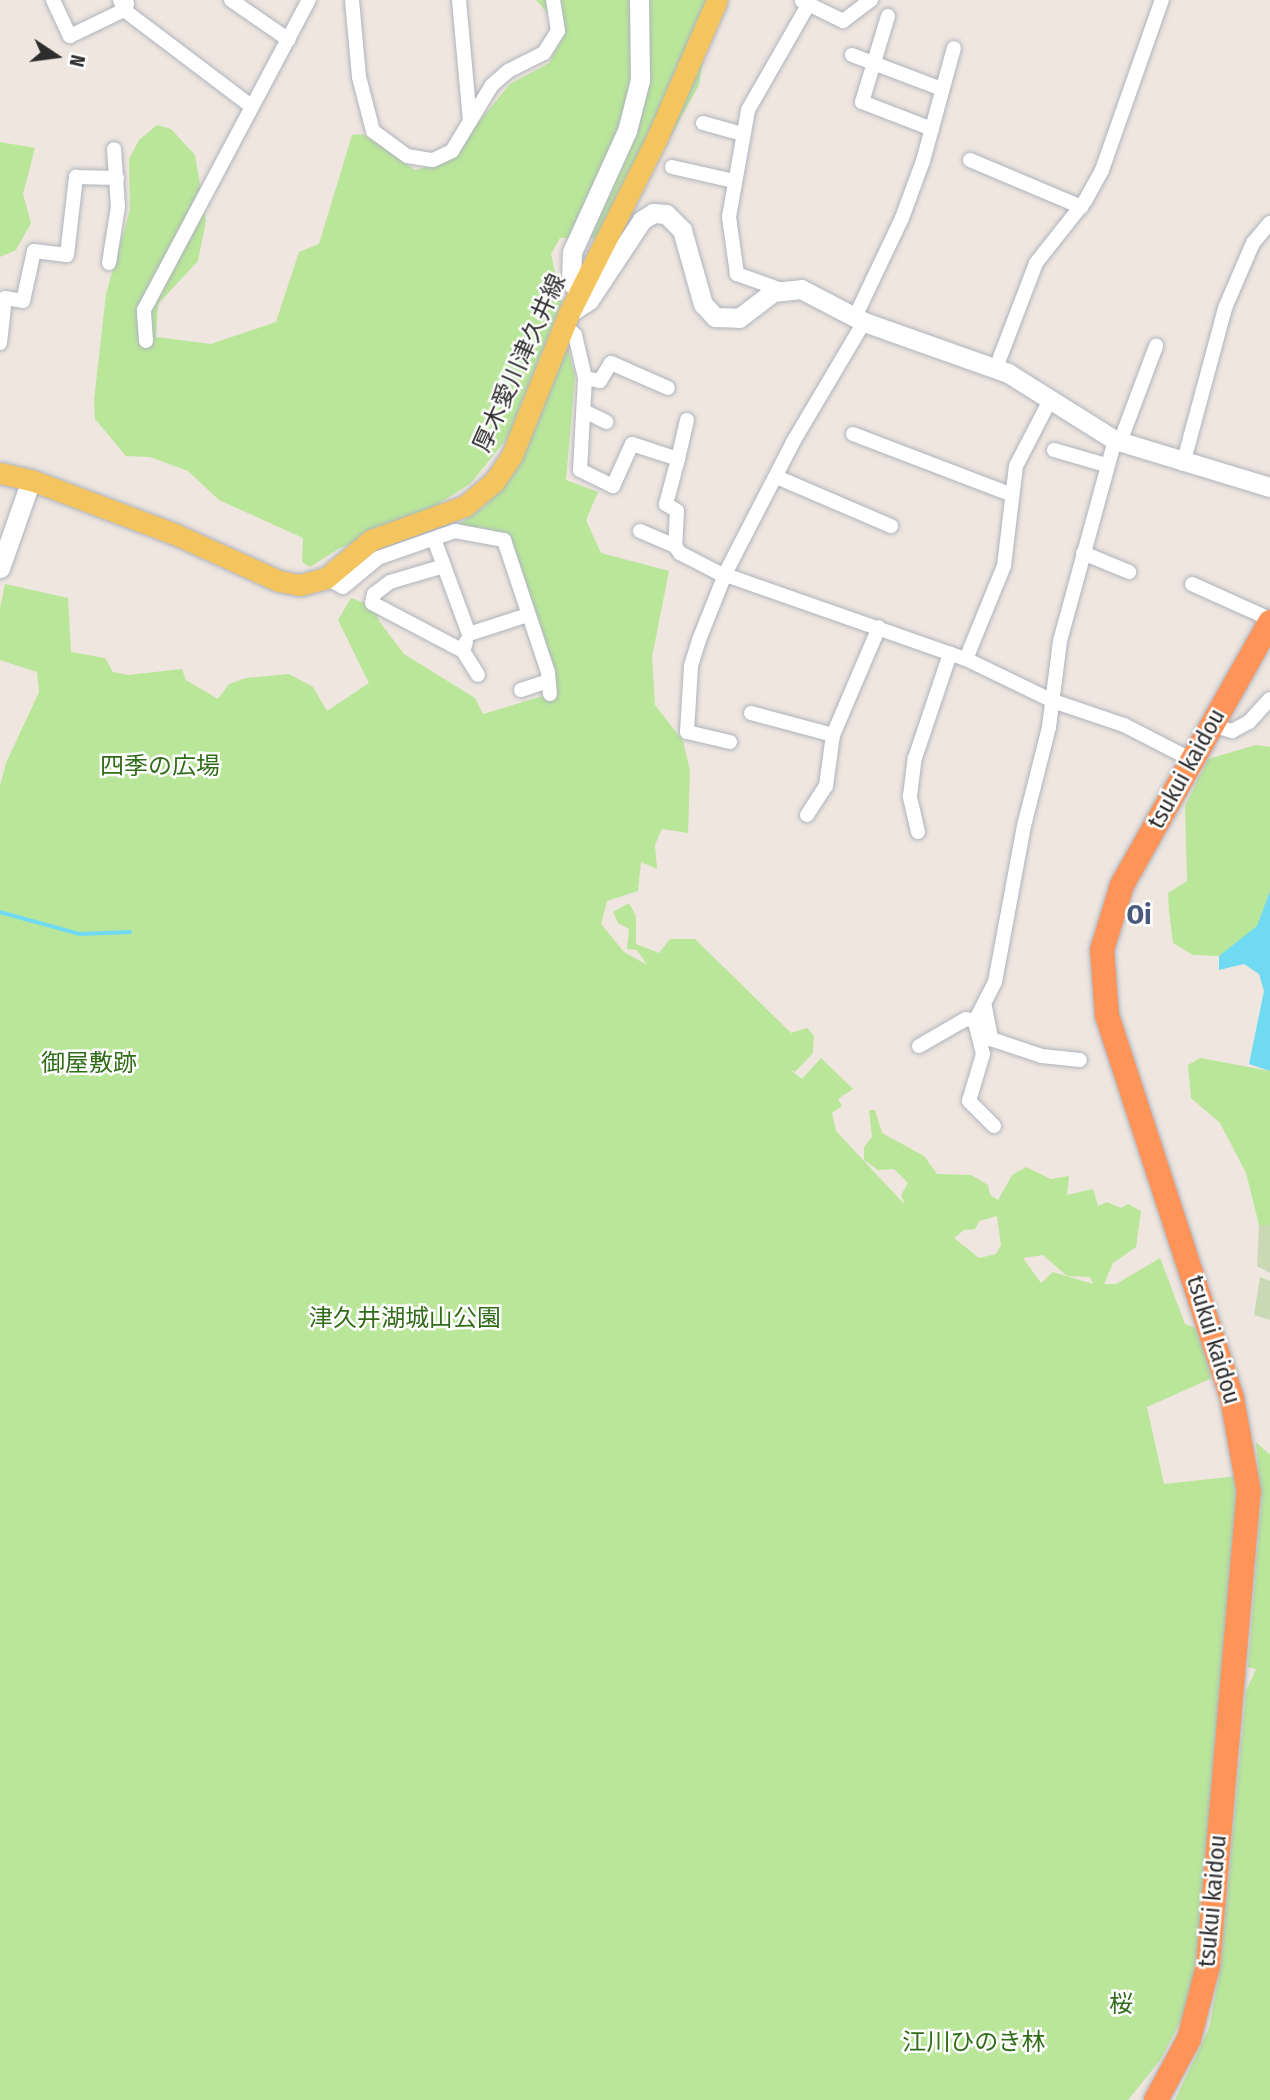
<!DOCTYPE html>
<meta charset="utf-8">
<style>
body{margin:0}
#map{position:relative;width:1270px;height:2100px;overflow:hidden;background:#eee6df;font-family:"Fira Sans Condensed","Noto Sans JP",sans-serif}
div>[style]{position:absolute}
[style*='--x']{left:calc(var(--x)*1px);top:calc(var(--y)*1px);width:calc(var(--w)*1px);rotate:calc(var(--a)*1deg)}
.green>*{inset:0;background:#bae69a}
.cemetery>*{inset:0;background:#c9d9b6}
.water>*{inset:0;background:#70daf2}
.stream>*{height:3.5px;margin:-1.75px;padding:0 1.75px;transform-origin:1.75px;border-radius:1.75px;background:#70daf2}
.roads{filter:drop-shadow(0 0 2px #afb3bd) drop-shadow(0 0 2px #afb3bd)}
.street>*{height:14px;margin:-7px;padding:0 7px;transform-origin:7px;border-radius:7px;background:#fff}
.secondary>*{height:19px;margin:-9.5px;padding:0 9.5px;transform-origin:9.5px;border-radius:9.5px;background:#fff}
.primary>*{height:21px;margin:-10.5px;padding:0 10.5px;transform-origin:10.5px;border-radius:10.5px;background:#f4c55e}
.highway>*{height:24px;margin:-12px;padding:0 12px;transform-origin:12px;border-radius:12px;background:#ff9459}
span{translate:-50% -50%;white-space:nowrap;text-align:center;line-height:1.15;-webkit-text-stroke:5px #fff;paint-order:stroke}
.street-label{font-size:24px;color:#2d2d2d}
.park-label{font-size:24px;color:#316d19}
.quarter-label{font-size:28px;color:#4b597f;font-weight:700}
.north{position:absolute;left:21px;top:21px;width:70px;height:70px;-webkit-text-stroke:5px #fff;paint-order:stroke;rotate:103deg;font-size:19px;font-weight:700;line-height:28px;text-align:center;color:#2d2d2d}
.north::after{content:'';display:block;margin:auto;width:24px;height:32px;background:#2d2d2d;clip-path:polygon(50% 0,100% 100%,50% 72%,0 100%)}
</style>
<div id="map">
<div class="green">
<div style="clip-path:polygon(536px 0,712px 0,699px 85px,639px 194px,595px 238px,560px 238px,551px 254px,562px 302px,508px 437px,471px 483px,414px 520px,340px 548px,310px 567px,302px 562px,303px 538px,219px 500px,188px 471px,150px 457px,126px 456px,95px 419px,94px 400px,106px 294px,130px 210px,129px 159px,139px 140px,157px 125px,171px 129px,195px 155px,206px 221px,198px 261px,158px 304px,156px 337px,211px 344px,276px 322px,299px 252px,319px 244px,352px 135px,363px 134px,415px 170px,446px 162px,510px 84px,549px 63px,565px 33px)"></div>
<div style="clip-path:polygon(0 142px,35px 148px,23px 194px,31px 223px,16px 250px,0 257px)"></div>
<div style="clip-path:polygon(evenodd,566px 340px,575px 377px,566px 480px,598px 492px,586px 520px,601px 553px,669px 571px,652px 657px,655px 705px,683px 741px,690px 771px,688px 833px,662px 829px,655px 845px,657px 869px,641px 862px,638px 891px,607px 901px,601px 924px,624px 952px,647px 965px,637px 950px,627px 949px,629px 929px,618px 923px,613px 912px,629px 903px,636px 916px,636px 944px,659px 953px,670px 939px,695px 939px,791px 1033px,807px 1028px,814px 1036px,813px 1053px,795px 1072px,789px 1069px,802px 1079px,821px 1058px,853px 1089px,838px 1099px,842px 1106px,832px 1113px,836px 1131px,905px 1205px,901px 1195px,908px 1183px,894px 1169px,878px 1170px,864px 1160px,864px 1147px,872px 1137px,869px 1110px,875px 1110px,882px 1133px,924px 1156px,937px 1174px,971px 1175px,988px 1185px,990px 1195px,998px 1200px,1012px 1175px,1026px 1167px,1051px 1179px,1069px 1176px,1067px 1195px,1093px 1189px,1098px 1206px,1107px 1202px,1121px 1208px,1128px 1204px,1141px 1211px,1136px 1247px,1113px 1263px,1104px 1284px,1116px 1284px,1160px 1258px,1185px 1324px,1196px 1328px,1212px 1378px,1147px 1407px,1164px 1484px,1238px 1476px,1197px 1964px,1185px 2012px,1161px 2059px,1128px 2100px,0 2100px,0 786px,6px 763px,39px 692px,37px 672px,0 660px,0 608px,5px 584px,68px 598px,71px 652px,105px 658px,113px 672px,128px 675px,182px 669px,186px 680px,218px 699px,229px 684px,246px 678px,289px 674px,313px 687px,327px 711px,369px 683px,338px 620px,351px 598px,375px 607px,379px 621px,404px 654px,475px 698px,483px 714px,553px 693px,508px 536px,480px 527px,454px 527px,484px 507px,502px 486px,566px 340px,997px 1216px,1001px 1245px,996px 1254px,979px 1258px,954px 1238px,964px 1230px,975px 1229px,979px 1221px,997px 1216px,566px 340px,1043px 1255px,1067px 1276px,1090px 1277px,1093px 1284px,1053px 1272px,1041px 1283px,1023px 1258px,1043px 1255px)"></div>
<div style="clip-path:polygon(1256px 745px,1270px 747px,1270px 892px,1256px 929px,1235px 949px,1219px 956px,1193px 955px,1173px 943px,1169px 911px,1168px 893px,1187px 881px,1185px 806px,1208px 759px)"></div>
<div style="clip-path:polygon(1200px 1058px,1270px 1071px,1270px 1225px,1259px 1225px,1246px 1173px,1220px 1123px,1191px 1098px,1188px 1065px)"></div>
<div style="clip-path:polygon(1256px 1442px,1270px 1455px,1270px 2100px,1175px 2100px,1209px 2028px,1220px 1970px,1246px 1691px,1256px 1669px,1248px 1667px,1261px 1500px)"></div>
</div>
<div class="cemetery">
<div style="clip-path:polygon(1259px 1225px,1270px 1225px,1270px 1273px,1257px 1266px)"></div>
<div style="clip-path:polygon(1260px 1277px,1270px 1281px,1270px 1320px,1254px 1315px)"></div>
</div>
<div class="water">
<div style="clip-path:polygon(1270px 891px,1270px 1071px,1249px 1064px,1264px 991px,1259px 974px,1244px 964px,1219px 970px,1219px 956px,1257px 926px)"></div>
</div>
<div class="stream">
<div style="--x:0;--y:912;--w:83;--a:15.4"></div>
<div style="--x:80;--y:934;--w:50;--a:-2.3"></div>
</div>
<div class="roads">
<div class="street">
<div style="--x:53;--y:0;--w:40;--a:65"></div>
<div style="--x:70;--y:36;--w:60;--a:-25.7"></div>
<div style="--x:124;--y:10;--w:7;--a:-63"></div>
<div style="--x:120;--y:0;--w:11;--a:68"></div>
<div style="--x:124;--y:10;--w:159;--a:37.1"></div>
<div style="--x:231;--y:0;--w:70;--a:34.6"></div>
<div style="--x:352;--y:0;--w:77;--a:84.8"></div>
<div style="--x:359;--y:77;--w:56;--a:75.5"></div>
<div style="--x:373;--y:131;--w:42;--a:36.3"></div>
<div style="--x:407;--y:156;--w:26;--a:9"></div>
<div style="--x:433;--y:160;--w:21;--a:-25"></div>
<div style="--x:452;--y:151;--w:77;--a:-58.8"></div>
<div style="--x:492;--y:85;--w:21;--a:-41"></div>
<div style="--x:508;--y:71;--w:40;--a:-26.6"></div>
<div style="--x:544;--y:53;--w:26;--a:-58"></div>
<div style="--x:558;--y:31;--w:31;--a:-99"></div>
<div style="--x:459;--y:0;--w:121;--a:84.8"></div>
<div style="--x:802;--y:1;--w:46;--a:26"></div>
<div style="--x:843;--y:21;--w:35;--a:-37"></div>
<div style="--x:888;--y:16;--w:90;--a:106.8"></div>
<div style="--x:862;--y:102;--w:75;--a:21.1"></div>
<div style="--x:852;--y:55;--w:96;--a:20.7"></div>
<div style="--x:703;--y:123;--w:41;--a:15.4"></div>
<div style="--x:970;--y:160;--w:121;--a:22.9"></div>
<div style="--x:672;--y:167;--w:64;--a:12.7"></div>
<div style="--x:109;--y:263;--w:57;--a:-80.9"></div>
<div style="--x:118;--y:207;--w:58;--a:-93.9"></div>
<div style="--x:779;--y:289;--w:45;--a:-160.3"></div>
<div style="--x:737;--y:274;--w:58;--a:-98"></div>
<div style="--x:729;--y:217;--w:109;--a:-79.9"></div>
<div style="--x:748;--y:110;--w:119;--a:-60.2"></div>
<div style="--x:855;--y:317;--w:110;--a:-64.6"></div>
<div style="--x:902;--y:218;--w:61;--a:-69.8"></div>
<div style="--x:923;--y:161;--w:117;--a:-74.7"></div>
<div style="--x:564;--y:325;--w:15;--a:42"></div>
<div style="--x:575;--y:335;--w:44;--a:76.9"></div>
<div style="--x:585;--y:378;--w:92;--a:93.1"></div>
<div style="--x:580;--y:470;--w:37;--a:26"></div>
<div style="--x:613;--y:486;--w:46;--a:-65.7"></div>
<div style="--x:632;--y:444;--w:48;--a:18.1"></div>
<div style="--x:678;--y:459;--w:47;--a:104.9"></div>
<div style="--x:666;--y:504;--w:13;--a:32"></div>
<div style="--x:677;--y:511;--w:35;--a:93"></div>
<div style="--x:675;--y:546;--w:9;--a:54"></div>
<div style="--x:680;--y:553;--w:42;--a:27.2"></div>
<div style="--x:717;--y:572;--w:264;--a:19.3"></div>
<div style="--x:966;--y:659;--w:97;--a:25.8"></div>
<div style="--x:1053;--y:701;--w:75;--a:18.7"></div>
<div style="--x:1124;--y:725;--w:76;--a:27.2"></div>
<div style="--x:146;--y:341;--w:31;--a:-94"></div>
<div style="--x:144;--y:310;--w:351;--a:-62"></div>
<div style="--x:0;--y:343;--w:45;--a:-83.7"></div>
<div style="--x:5;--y:298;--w:18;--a:9"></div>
<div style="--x:23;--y:301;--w:51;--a:-77.6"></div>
<div style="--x:34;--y:251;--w:33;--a:7"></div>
<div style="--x:67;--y:255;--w:79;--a:-83.4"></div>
<div style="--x:76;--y:177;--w:41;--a:1.4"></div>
<div style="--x:996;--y:368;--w:112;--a:-69.1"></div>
<div style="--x:1036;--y:263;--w:79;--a:-51.7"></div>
<div style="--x:1085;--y:201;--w:35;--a:-61"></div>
<div style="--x:1102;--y:170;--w:180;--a:-70.6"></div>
<div style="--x:585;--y:378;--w:15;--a:11"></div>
<div style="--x:600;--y:381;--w:21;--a:-59"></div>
<div style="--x:611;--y:363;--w:62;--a:23.7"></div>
<div style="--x:584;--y:411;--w:25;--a:26"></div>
<div style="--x:853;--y:434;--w:168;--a:20.9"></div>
<div style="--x:1120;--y:442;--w:103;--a:-69.4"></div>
<div style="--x:1054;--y:450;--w:54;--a:16.1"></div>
<div style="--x:678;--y:459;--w:40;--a:-77"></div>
<div style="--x:1183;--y:464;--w:162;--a:-74.9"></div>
<div style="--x:1225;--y:308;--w:71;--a:-66.7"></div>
<div style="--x:1253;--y:243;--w:26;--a:-50"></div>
<div style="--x:779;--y:478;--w:122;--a:23.2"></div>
<div style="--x:640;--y:531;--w:38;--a:23"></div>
<div style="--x:434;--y:539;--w:101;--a:69.8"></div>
<div style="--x:469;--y:634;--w:62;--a:-17.9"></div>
<div style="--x:1083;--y:553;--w:50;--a:22.4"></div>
<div style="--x:444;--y:566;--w:56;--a:163.5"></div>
<div style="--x:390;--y:582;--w:20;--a:143"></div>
<div style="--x:374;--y:594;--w:9;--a:103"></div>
<div style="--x:372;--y:603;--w:103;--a:27.8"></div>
<div style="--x:326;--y:578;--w:19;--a:28"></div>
<div style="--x:343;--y:587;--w:45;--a:-39.6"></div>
<div style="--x:378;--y:558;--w:82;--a:-19.3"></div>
<div style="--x:455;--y:531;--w:50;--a:10.4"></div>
<div style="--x:504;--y:540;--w:139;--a:71.6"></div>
<div style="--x:548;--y:672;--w:22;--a:85"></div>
<div style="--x:1192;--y:584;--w:85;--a:24.2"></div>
<div style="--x:466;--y:642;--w:9;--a:108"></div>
<div style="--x:463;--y:651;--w:28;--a:58"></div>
<div style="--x:966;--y:659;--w:100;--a:-67.8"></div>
<div style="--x:1004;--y:566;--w:101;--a:-83.2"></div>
<div style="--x:1016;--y:466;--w:74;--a:-62.7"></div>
<div style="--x:521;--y:690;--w:26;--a:-18"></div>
<div style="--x:751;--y:713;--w:85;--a:15"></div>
<div style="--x:1212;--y:725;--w:21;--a:17"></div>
<div style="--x:1232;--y:731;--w:19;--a:-28"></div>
<div style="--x:1249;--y:722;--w:31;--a:-48"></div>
<div style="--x:730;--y:742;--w:44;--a:-166.9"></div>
<div style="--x:687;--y:732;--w:66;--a:-86.5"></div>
<div style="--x:691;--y:666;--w:27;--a:-73"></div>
<div style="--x:699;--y:640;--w:73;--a:-68.3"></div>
<div style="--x:726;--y:572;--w:146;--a:-62.7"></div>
<div style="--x:793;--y:442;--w:139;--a:-59.4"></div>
<div style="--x:807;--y:815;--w:35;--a:-57"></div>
<div style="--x:826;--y:786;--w:51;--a:-82.2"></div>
<div style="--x:833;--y:735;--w:117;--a:-66.9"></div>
<div style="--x:918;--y:832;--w:37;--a:-103"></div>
<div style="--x:910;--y:796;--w:38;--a:-83"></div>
<div style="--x:915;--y:758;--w:110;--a:-71.4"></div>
<div style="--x:985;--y:1007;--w:33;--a:79"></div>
<div style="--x:991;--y:1039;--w:54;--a:18.4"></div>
<div style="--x:1042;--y:1056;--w:38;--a:6"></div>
<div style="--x:919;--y:1046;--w:54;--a:-29.9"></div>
<div style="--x:966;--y:1019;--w:9;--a:13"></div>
<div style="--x:994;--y:1126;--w:35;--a:-135"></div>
<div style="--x:969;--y:1101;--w:49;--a:-73.4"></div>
<div style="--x:983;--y:1054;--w:34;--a:-104"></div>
<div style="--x:975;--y:1021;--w:44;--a:-62.9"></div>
<div style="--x:995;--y:982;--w:159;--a:-79.5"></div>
<div style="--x:1024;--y:826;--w:102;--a:-75.8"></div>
<div style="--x:1049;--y:727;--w:87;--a:-82.7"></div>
<div style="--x:1060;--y:641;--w:208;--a:-74.7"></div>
</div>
<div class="secondary">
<div style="--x:579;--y:292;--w:14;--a:-126"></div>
<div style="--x:571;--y:281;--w:29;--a:-88"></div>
<div style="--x:572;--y:252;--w:133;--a:-65.6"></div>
<div style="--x:627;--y:131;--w:53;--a:-75.7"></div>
<div style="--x:640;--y:80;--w:80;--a:-90.7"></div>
<div style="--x:569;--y:313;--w:24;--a:-33"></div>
<div style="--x:589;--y:300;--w:96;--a:-56.5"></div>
<div style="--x:642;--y:220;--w:13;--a:-32"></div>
<div style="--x:653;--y:213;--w:13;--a:4"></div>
<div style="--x:666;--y:214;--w:23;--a:45"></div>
<div style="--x:682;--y:230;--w:77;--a:74.2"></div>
<div style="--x:703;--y:304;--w:18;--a:47"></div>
<div style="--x:715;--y:317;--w:24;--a:2"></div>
<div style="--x:739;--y:318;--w:43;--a:-37.4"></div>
<div style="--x:773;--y:292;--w:28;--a:-6"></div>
<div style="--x:801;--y:289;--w:71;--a:27.6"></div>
<div style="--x:864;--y:322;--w:153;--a:19.5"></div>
<div style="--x:1008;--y:373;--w:126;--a:32.1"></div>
<div style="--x:1115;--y:440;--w:162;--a:16.9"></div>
<div style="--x:0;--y:568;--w:93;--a:-70.6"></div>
</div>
<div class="primary">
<div style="--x:0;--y:473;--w:32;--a:13"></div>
<div style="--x:31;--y:480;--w:156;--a:20.6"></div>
<div style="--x:177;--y:535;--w:112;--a:24.3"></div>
<div style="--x:279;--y:581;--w:21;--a:11"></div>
<div style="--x:300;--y:585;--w:27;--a:-15"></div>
<div style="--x:326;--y:578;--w:59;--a:-40.2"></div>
<div style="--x:371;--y:540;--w:100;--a:-19.9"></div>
<div style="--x:465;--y:506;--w:38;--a:-40"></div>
<div style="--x:494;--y:482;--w:32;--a:-56"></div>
<div style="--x:512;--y:455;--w:153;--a:-68.1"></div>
<div style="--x:569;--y:313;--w:196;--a:-63.3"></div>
<div style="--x:657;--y:138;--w:150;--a:-66.5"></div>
</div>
<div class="highway">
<div style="--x:1156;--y:2100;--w:69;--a:-61.6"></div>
<div style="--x:1189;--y:2039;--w:75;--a:-75.4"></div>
<div style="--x:1208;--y:1966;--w:476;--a:-85.1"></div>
<div style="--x:1249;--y:1492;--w:96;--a:-100.3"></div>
<div style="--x:1232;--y:1398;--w:403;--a:-108.1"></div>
<div style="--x:1107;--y:1015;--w:65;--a:-94.4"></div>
<div style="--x:1102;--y:950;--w:68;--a:-72.9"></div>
<div style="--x:1122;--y:885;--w:302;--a:-60.6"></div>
</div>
</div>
<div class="street-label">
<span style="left:520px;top:363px;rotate:-66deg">厚木愛川津久井線</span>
<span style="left:1187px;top:769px;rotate:-61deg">tsukui kaidou</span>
<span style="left:1213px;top:1340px;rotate:73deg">tsukui kaidou</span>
<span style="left:1213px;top:1901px;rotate:-85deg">tsukui kaidou</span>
</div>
<div class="park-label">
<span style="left:160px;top:767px">四季の広場</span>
<span style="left:89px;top:1064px">御屋敷跡</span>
<span style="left:405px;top:1319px">津久井湖城山公園</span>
<span style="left:1121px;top:2005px">桜</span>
<span style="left:974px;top:2043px">江川ひのき林</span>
</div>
<div class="quarter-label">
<span style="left:1139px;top:915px">Oi</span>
</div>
<div class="north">N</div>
</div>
